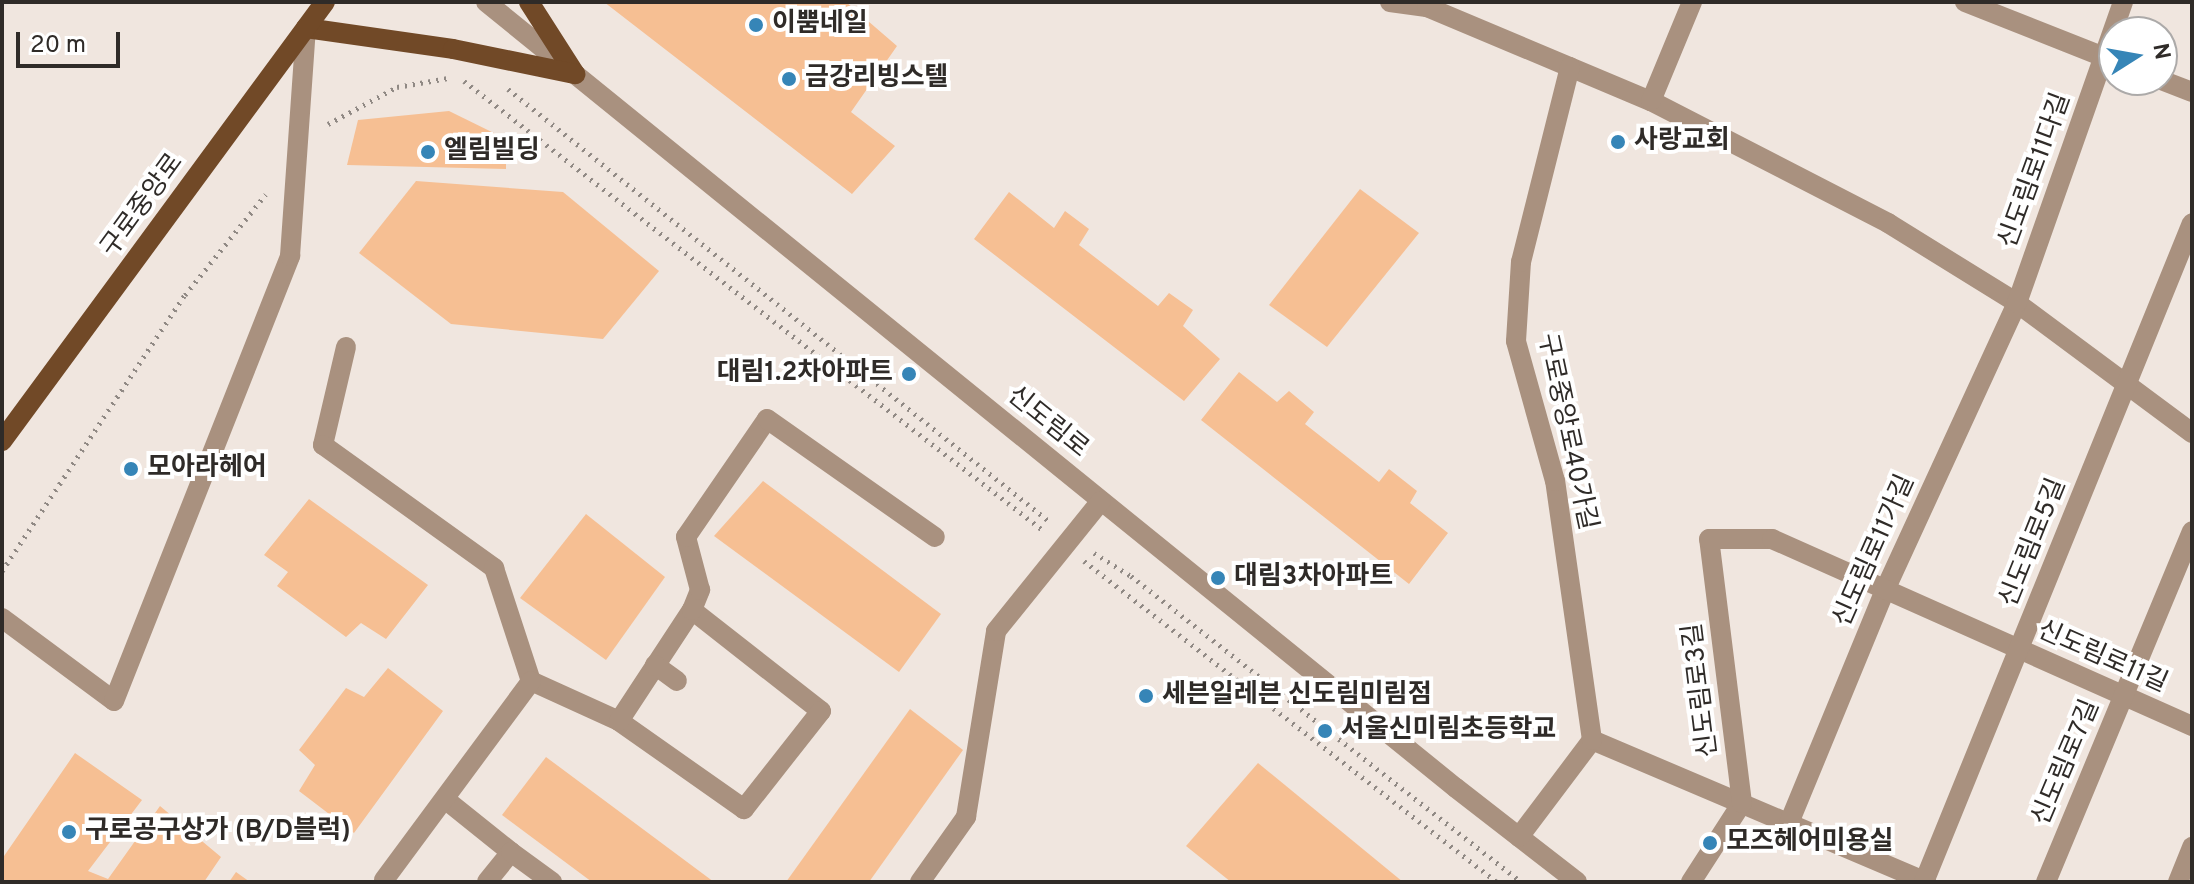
<!DOCTYPE html>
<meta charset="utf-8">
<style>
body{margin:0}
#map{position:relative;width:2194px;height:884px;overflow:hidden;background:#f0e6df;font-family:Overpass,"Noto Sans KR",sans-serif}
div>[style]{position:absolute}
[style*='--x']{left:calc(var(--x)*1px);top:calc(var(--y)*1px);width:calc(var(--w)*1px);rotate:calc(var(--a)*1deg)}
.building>*{inset:0;background:#f6bf93}
.path>*{height:5px;margin-top:-2.5px;transform-origin:0;background:repeating-linear-gradient(90deg,#908984 0 2px,transparent 0 8px)}
.minor>*{height:20px;margin:-10px;padding:0 10px;transform-origin:10px;border-radius:10px;background:#a9917f}
.major>*{height:20px;margin:-10px;padding:0 10px;transform-origin:10px;border-radius:10px;background:#714927}
.dots>*{width:22px;height:22px;translate:-50% -50%;box-sizing:border-box;border:4px solid #fff;border-radius:50%}
span{translate:-50% -50%;white-space:nowrap;text-align:center;line-height:1.15;-webkit-text-stroke:8px #fff;paint-order:stroke}
.poi-label{font-size:26px;color:#2f2b28;font-weight:700}
.left{translate:0 -50%;text-align:left}
.right{translate:-100% -50%;text-align:right}
.street-label{font-size:26px;color:#2f2b28}
.frame{position:absolute;inset:0;border:4px solid #2f2b28;pointer-events:none}
.north{position:absolute;left:2098px;top:16px;width:80px;height:80px;box-sizing:border-box;background:#fff;border:2px solid #acaaa9;border-radius:50%;rotate:79deg;font-size:22px;font-weight:700;line-height:32px;text-align:center;color:#2f2b28}
.north::after{content:'';display:block;margin:auto;width:28px;height:36px;background:#3685b7;clip-path:polygon(50% 0,100% 100%,50% 72%,0 100%)}
.scale{position:absolute;left:16px;top:32px;width:104px;height:36px;box-sizing:border-box;border:4px solid #2f2b28;border-top:0;padding-left:10px;font-size:24px;line-height:28px;white-space:nowrap;color:#2f2b28;-webkit-text-stroke:6px #fff;paint-order:stroke}
</style>
<div id="map">
<div class="building">
<div style="clip-path:polygon(604px 2px,846px 2px,897px 46px,851px 112px,895px 146px,852px 194px)"></div>
<div style="clip-path:polygon(449px 111px,506px 139px,506px 169px,347px 165px,358px 120px)"></div>
<div style="clip-path:polygon(416px 181px,563px 192px,659px 271px,603px 339px,451px 324px,359px 253px)"></div>
<div style="clip-path:polygon(1360px 189px,1419px 233px,1327px 347px,1269px 305px)"></div>
<div style="clip-path:polygon(1009px 192px,1054px 228px,1065px 211px,1089px 229px,1079px 245px,1158px 306px,1169px 293px,1193px 310px,1183px 326px,1220px 359px,1184px 401px,974px 239px)"></div>
<div style="clip-path:polygon(1239px 372px,1277px 402px,1289px 391px,1314px 412px,1305px 424px,1379px 482px,1389px 469px,1417px 491px,1410px 503px,1448px 533px,1409px 584px,1201px 420px)"></div>
<div style="clip-path:polygon(763px 481px,941px 614px,899px 672px,714px 536px)"></div>
<div style="clip-path:polygon(309px 499px,428px 585px,386px 639px,361px 623px,346px 637px,277px 586px,288px 572px,264px 555px)"></div>
<div style="clip-path:polygon(586px 514px,665px 577px,606px 660px,520px 598px)"></div>
<div style="clip-path:polygon(388px 668px,443px 711px,354px 833px,299px 791px,315px 765px,299px 750px,346px 688px,364px 697px)"></div>
<div style="clip-path:polygon(910px 709px,963px 750px,869px 882px,786px 882px)"></div>
<div style="clip-path:polygon(75px 753px,142px 800px,88px 871px,108px 879px,160px 806px,221px 857px,204px 882px,2px 882px,2px 859px)"></div>
<div style="clip-path:polygon(546px 757px,714px 882px,592px 882px,502px 815px)"></div>
<div style="clip-path:polygon(1258px 763px,1403px 882px,1231px 882px,1186px 846px)"></div>
<div style="clip-path:polygon(236px 872px,250px 882px,229px 882px)"></div>
</div>
<div class="path">
<div style="--x:464;--y:81;--w:734;--a:37.81"></div>
<div style="--x:508;--y:89;--w:694;--a:38.62"></div>
<div style="--x:328;--y:124;--w:78;--a:-28.2"></div>
<div style="--x:397;--y:87;--w:52;--a:-10"></div>
<div style="--x:1094;--y:553;--w:44;--a:31.9"></div>
<div style="--x:1131;--y:576;--w:496;--a:38.1"></div>
<div style="--x:1084;--y:561;--w:523;--a:37.86"></div>
<div style="--x:2;--y:571;--w:331;--a:-56.5"></div>
<div style="--x:185;--y:295;--w:129;--a:-51.3"></div>
</div>
<div class="minor">
<div style="--x:486;--y:2;--w:1248;--a:39.02"></div>
<div style="--x:1456;--y:788;--w:153;--a:37.8"></div>
<div style="--x:1390;--y:2;--w:37;--a:8"></div>
<div style="--x:1427;--y:7;--w:243;--a:22.8"></div>
<div style="--x:1651;--y:101;--w:267;--a:27.2"></div>
<div style="--x:1888;--y:223;--w:152;--a:31.8"></div>
<div style="--x:2017;--y:303;--w:218;--a:36.6"></div>
<div style="--x:1965;--y:2;--w:160;--a:21.6"></div>
<div style="--x:2161;--y:80;--w:33;--a:21"></div>
<div style="--x:1651;--y:101;--w:107;--a:-67.5"></div>
<div style="--x:346;--y:347;--w:101;--a:103.2"></div>
<div style="--x:323;--y:445;--w:211;--a:35.7"></div>
<div style="--x:494;--y:568;--w:119;--a:71.9"></div>
<div style="--x:531;--y:681;--w:97;--a:24.4"></div>
<div style="--x:692;--y:610;--w:164;--a:38.1"></div>
<div style="--x:821;--y:711;--w:125;--a:128.2"></div>
<div style="--x:744;--y:809;--w:153;--a:-144.9"></div>
<div style="--x:619;--y:721;--w:133;--a:-56.7"></div>
<div style="--x:692;--y:610;--w:22;--a:-68"></div>
<div style="--x:700;--y:590;--w:55;--a:-104.8"></div>
<div style="--x:686;--y:537;--w:143;--a:-55.5"></div>
<div style="--x:767;--y:419;--w:205;--a:35.1"></div>
<div style="--x:2;--y:618;--w:139;--a:36.5"></div>
<div style="--x:114;--y:701;--w:479;--a:-68.4"></div>
<div style="--x:290;--y:256;--w:229;--a:-86"></div>
<div style="--x:655;--y:665;--w:27;--a:36"></div>
<div style="--x:1592;--y:740;--w:363;--a:23"></div>
<div style="--x:446;--y:800;--w:83;--a:38.7"></div>
<div style="--x:511;--y:852;--w:38;--a:129"></div>
<div style="--x:1789;--y:823;--w:252;--a:-67.6"></div>
<div style="--x:1885;--y:590;--w:316;--a:-65.3"></div>
<div style="--x:2017;--y:303;--w:319;--a:-70.6"></div>
<div style="--x:1519;--y:837;--w:121;--a:-53"></div>
<div style="--x:1592;--y:740;--w:262;--a:-98.1"></div>
<div style="--x:1555;--y:481;--w:145;--a:-105.6"></div>
<div style="--x:1516;--y:341;--w:79;--a:-86.4"></div>
<div style="--x:1521;--y:262;--w:201;--a:-75.9"></div>
<div style="--x:511;--y:852;--w:51;--a:36.2"></div>
<div style="--x:384;--y:880;--w:247;--a:-53.5"></div>
<div style="--x:920;--y:882;--w:80;--a:-54.7"></div>
<div style="--x:966;--y:817;--w:188;--a:-80.8"></div>
<div style="--x:996;--y:631;--w:167;--a:-51.1"></div>
<div style="--x:1691;--y:882;--w:94;--a:-57.2"></div>
<div style="--x:1742;--y:803;--w:266;--a:-97.1"></div>
<div style="--x:1709;--y:539;--w:63;--a:0"></div>
<div style="--x:1772;--y:539;--w:460;--a:24"></div>
<div style="--x:1924;--y:882;--w:711;--a:-67.87"></div>
<div style="--x:2046;--y:882;--w:380;--a:-67.4"></div>
<div style="--x:2178;--y:882;--w:38;--a:-68"></div>
</div>
<div class="major">
<div style="--x:529;--y:2;--w:85;--a:57.4"></div>
<div style="--x:306;--y:28;--w:148;--a:8.1"></div>
<div style="--x:453;--y:49;--w:125;--a:11.6"></div>
<div style="--x:2;--y:441;--w:545;--a:-53.66"></div>
</div>
<div class="dots">
<div style="left:756px;top:25px;background:#3685b7"></div>
<div style="left:789px;top:79px;background:#3685b7"></div>
<div style="left:1618px;top:142px;background:#3685b7"></div>
<div style="left:428px;top:152px;background:#3685b7"></div>
<div style="left:909px;top:374px;background:#3685b7"></div>
<div style="left:131px;top:469px;background:#3685b7"></div>
<div style="left:1218px;top:578px;background:#3685b7"></div>
<div style="left:1146px;top:696px;background:#3685b7"></div>
<div style="left:1325px;top:731px;background:#3685b7"></div>
<div style="left:69px;top:832px;background:#3685b7"></div>
<div style="left:1710px;top:843px;background:#3685b7"></div>
</div>
<div class="poi-label">
<span class="left" style="left:772px;top:25px">이뿜네일</span>
<span class="left" style="left:805px;top:79px">금강리빙스텔</span>
<span class="left" style="left:1634px;top:142px">사랑교회</span>
<span class="left" style="left:444px;top:152px">엘림빌딩</span>
<span class="right" style="left:893px;top:374px">대림1.2차아파트</span>
<span class="left" style="left:147px;top:469px">모아라헤어</span>
<span class="left" style="left:1234px;top:578px">대림3차아파트</span>
<span class="left" style="left:1162px;top:696px">세븐일레븐 신도림미림점</span>
<span class="left" style="left:1341px;top:731px">서울신미림초등학교</span>
<span class="left" style="left:85px;top:832px">구로공구상가 (B/D블럭)</span>
<span class="left" style="left:1726px;top:843px">모즈헤어미용실</span>
</div>
<div class="street-label">
<span style="left:2036px;top:171px;rotate:-70deg">신도림로11다길</span>
<span style="left:143px;top:206px;rotate:-54deg">구로중앙로</span>
<span style="left:1047px;top:423px;rotate:39deg">신도림로</span>
<span style="left:1566px;top:432px;rotate:78deg">구로중앙로40가길</span>
<span style="left:2034px;top:543px;rotate:-68deg">신도림로5길</span>
<span style="left:1875px;top:551px;rotate:-66deg">신도림로11가길</span>
<span style="left:2102px;top:658px;rotate:24deg">신도림로11길</span>
<span style="left:1702px;top:690px;rotate:-97deg">신도림로3길</span>
<span style="left:2067px;top:763px;rotate:-67deg">신도림로7길</span>
</div>
<div class="frame"></div>
<div class="north">N</div>
<div class="scale">20 m</div>
</div>
